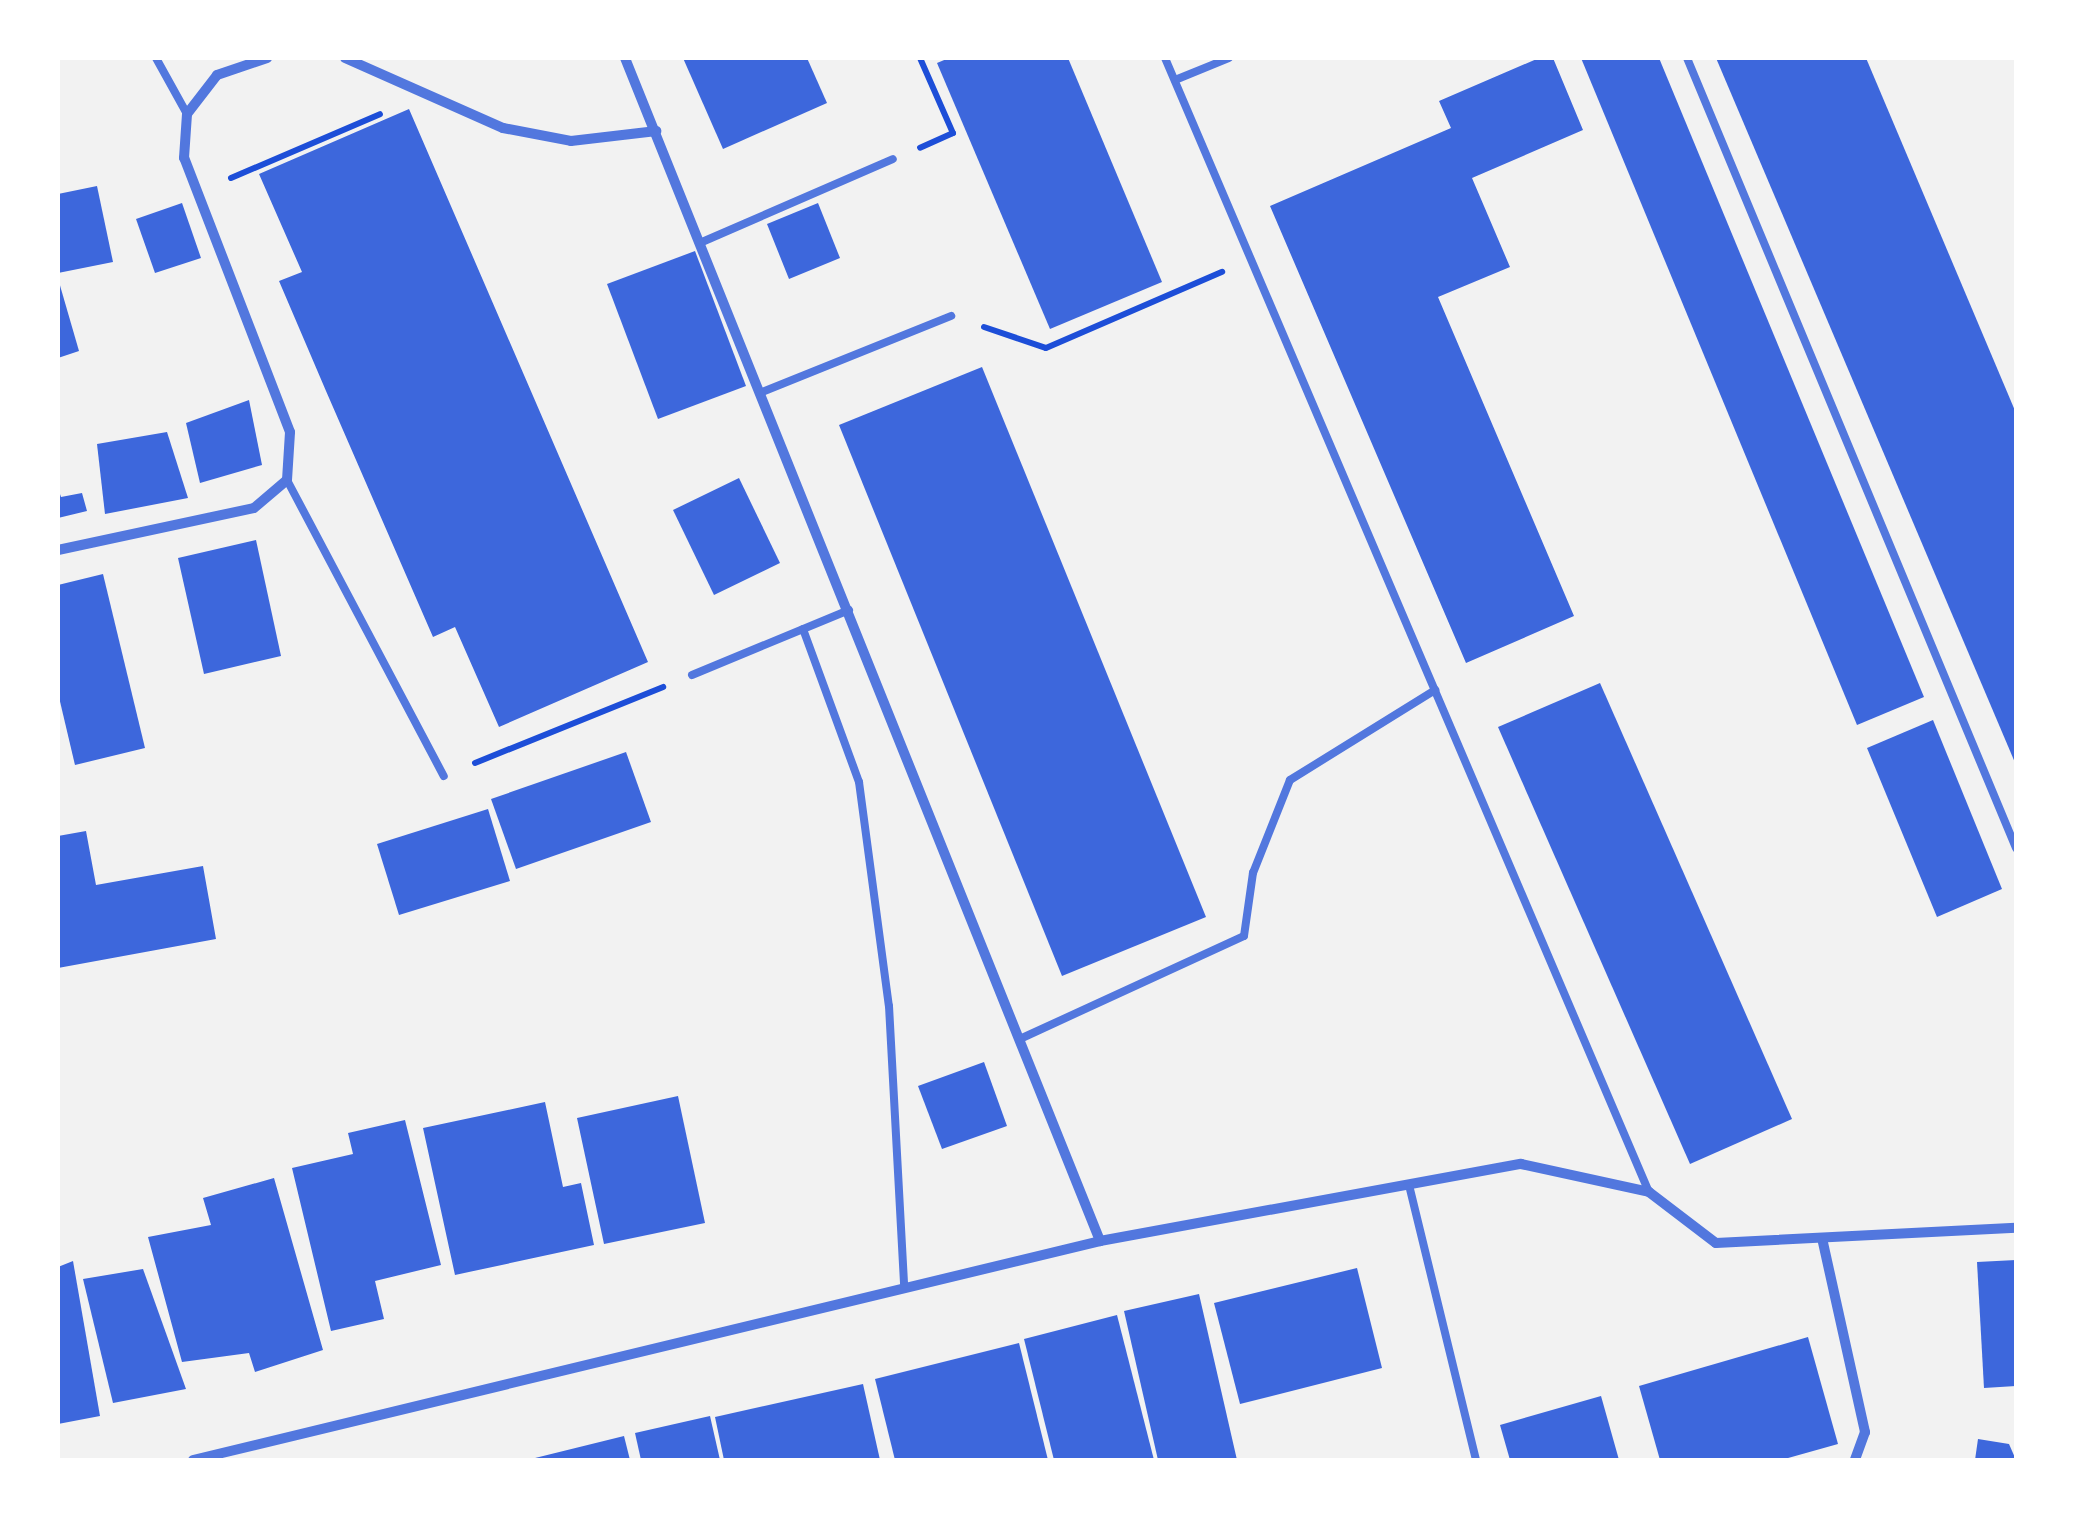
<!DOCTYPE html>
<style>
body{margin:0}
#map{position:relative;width:2074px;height:1518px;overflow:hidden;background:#f2f2f2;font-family:Roboto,sans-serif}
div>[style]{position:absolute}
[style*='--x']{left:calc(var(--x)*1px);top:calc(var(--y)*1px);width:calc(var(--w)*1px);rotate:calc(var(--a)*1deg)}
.building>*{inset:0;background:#3d67dc}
.path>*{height:6px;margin:-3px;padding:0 3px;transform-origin:3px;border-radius:3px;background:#1d4ed8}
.service>*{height:8px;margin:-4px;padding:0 4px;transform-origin:4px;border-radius:4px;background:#5277de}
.minor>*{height:10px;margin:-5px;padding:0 5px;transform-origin:5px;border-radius:5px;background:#5277de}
span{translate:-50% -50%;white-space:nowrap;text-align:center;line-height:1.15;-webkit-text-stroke:8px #fff;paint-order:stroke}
.frame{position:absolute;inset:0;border:60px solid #fff;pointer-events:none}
</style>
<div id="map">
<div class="building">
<div style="clip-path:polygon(683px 58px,807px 58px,827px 103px,723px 149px)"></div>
<div style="clip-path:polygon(949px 58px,1068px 58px,1162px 282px,1050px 329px,937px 63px)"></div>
<div style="clip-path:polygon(1539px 58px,1553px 58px,1583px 130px,1472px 178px,1510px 267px,1438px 297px,1574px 616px,1466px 663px,1270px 206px,1451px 128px,1439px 101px)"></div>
<div style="clip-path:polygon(1581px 58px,1659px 58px,1924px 697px,1857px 725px)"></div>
<div style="clip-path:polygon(1716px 58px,1866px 58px,2016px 413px,2016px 765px)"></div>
<div style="clip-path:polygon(409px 109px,648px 662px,499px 727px,455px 627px,433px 637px,326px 391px,279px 281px,302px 272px,259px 174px)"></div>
<div style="clip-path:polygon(97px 186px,113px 262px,58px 273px,58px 194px)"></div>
<div style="clip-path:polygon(182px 203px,201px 258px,155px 273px,136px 219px)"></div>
<div style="clip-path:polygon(818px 203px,840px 258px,789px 279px,767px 224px)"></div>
<div style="clip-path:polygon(695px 251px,746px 386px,658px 419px,607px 284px)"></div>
<div style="clip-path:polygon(59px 282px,79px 351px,58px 358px,58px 282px)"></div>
<div style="clip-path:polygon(982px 367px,1206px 917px,1062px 976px,839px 425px)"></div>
<div style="clip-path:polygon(249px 400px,262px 465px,200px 483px,186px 423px)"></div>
<div style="clip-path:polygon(167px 432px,188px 498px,105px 514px,97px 444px)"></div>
<div style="clip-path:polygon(739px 478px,780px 563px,714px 595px,673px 510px)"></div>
<div style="clip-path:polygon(58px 488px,61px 497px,82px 493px,87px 511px,58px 518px)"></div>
<div style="clip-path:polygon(256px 540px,281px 656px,204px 674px,178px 558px)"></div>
<div style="clip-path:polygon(103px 574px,145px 748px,75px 765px,58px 693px,58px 585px)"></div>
<div style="clip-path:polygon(1600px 683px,1792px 1119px,1690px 1164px,1498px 727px)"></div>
<div style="clip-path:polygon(1933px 720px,2002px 889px,1937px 917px,1867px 748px)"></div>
<div style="clip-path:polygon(626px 752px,651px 822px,516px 869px,491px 799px)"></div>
<div style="clip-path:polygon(488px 809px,510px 881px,399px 915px,377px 844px)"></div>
<div style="clip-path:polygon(86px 831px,96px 885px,203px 866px,216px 939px,58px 968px,58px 836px)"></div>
<div style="clip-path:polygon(984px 1062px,1007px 1126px,942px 1149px,918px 1086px)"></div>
<div style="clip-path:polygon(678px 1096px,705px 1223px,604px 1244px,577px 1118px)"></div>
<div style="clip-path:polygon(545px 1102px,563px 1187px,581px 1183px,594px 1245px,455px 1275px,423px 1128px)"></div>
<div style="clip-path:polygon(405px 1120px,441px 1265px,375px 1281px,384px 1319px,331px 1331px,292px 1168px,353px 1154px,348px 1133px)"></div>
<div style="clip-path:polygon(274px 1178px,323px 1350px,255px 1372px,249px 1353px,182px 1362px,148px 1237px,211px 1225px,203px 1198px)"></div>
<div style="clip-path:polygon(2016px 1260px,2016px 1386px,1984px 1388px,1977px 1262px)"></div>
<div style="clip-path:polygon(73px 1261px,100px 1416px,58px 1424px,58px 1267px)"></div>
<div style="clip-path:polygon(1357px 1268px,1382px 1368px,1240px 1404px,1214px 1303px)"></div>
<div style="clip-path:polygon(143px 1269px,186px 1389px,113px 1403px,83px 1279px)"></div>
<div style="clip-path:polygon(1199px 1294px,1237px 1460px,1158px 1460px,1124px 1311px)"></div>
<div style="clip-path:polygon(1117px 1315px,1154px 1460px,1054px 1460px,1024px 1339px)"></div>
<div style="clip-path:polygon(1808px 1337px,1838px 1444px,1781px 1460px,1660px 1460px,1639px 1386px)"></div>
<div style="clip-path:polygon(1019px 1343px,1048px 1460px,895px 1460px,875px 1379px)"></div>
<div style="clip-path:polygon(863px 1384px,880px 1460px,724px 1460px,715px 1417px)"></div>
<div style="clip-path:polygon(1601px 1396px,1619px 1460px,1510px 1460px,1500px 1425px)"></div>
<div style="clip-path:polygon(710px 1416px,720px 1460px,641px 1460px,635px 1433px)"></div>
<div style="clip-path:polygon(624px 1436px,630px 1460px,531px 1460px,531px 1459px)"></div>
<div style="clip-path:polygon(1978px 1439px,2009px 1444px,2016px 1460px,1975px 1460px)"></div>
</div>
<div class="path">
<div style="--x:920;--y:58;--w:82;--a:66.3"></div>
<div style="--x:953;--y:133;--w:36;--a:156"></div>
<div style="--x:231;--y:178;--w:162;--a:-23.2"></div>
<div style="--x:984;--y:327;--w:65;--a:18.7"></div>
<div style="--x:1046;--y:348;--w:192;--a:-23.4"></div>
<div style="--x:475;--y:763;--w:203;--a:-22"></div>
</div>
<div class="service">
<div style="--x:156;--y:58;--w:64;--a:61"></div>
<div style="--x:1165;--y:58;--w:1233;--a:66.89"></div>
<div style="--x:1687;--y:58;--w:856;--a:67.39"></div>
<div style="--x:1175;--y:80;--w:58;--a:-22.2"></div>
<div style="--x:702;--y:242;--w:208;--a:-23.5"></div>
<div style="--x:762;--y:392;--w:204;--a:-21.9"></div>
<div style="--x:287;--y:480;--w:335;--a:62.1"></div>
<div style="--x:803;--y:629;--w:163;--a:69.9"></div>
<div style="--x:859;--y:782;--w:226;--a:82.4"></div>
<div style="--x:889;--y:1006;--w:279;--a:86.9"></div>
<div style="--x:692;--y:675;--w:170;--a:-22.5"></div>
<div style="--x:1022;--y:1038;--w:244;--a:-24.7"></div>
<div style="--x:1244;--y:936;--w:64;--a:-81.9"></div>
<div style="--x:1253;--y:873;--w:100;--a:-68.3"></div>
<div style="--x:1290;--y:780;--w:171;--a:-31.8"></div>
<div style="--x:1409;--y:1185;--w:283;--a:76.3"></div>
</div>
<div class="minor">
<div style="--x:345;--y:58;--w:173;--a:23.9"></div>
<div style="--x:503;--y:128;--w:69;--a:10.8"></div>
<div style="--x:571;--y:141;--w:86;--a:-6.7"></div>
<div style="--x:625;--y:58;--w:1275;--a:68.12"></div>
<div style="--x:58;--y:550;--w:200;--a:-12.1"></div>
<div style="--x:254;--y:508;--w:43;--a:-40.3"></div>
<div style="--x:287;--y:480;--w:48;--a:-86.4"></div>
<div style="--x:290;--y:432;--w:294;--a:-111.1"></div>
<div style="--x:184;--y:158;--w:44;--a:-86.1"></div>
<div style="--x:187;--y:114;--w:49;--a:-52.4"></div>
<div style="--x:217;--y:75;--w:53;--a:-18.8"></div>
<div style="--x:1822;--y:1238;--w:199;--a:77.5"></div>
<div style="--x:1865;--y:1432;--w:30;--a:110"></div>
<div style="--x:193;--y:1460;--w:933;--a:-13.57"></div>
<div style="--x:1100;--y:1241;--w:428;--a:-10.4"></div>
<div style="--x:1521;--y:1164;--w:131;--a:12.3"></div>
<div style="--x:1649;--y:1192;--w:84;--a:37.3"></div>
<div style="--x:1716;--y:1243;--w:300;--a:-2.9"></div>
</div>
<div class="frame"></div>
</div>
